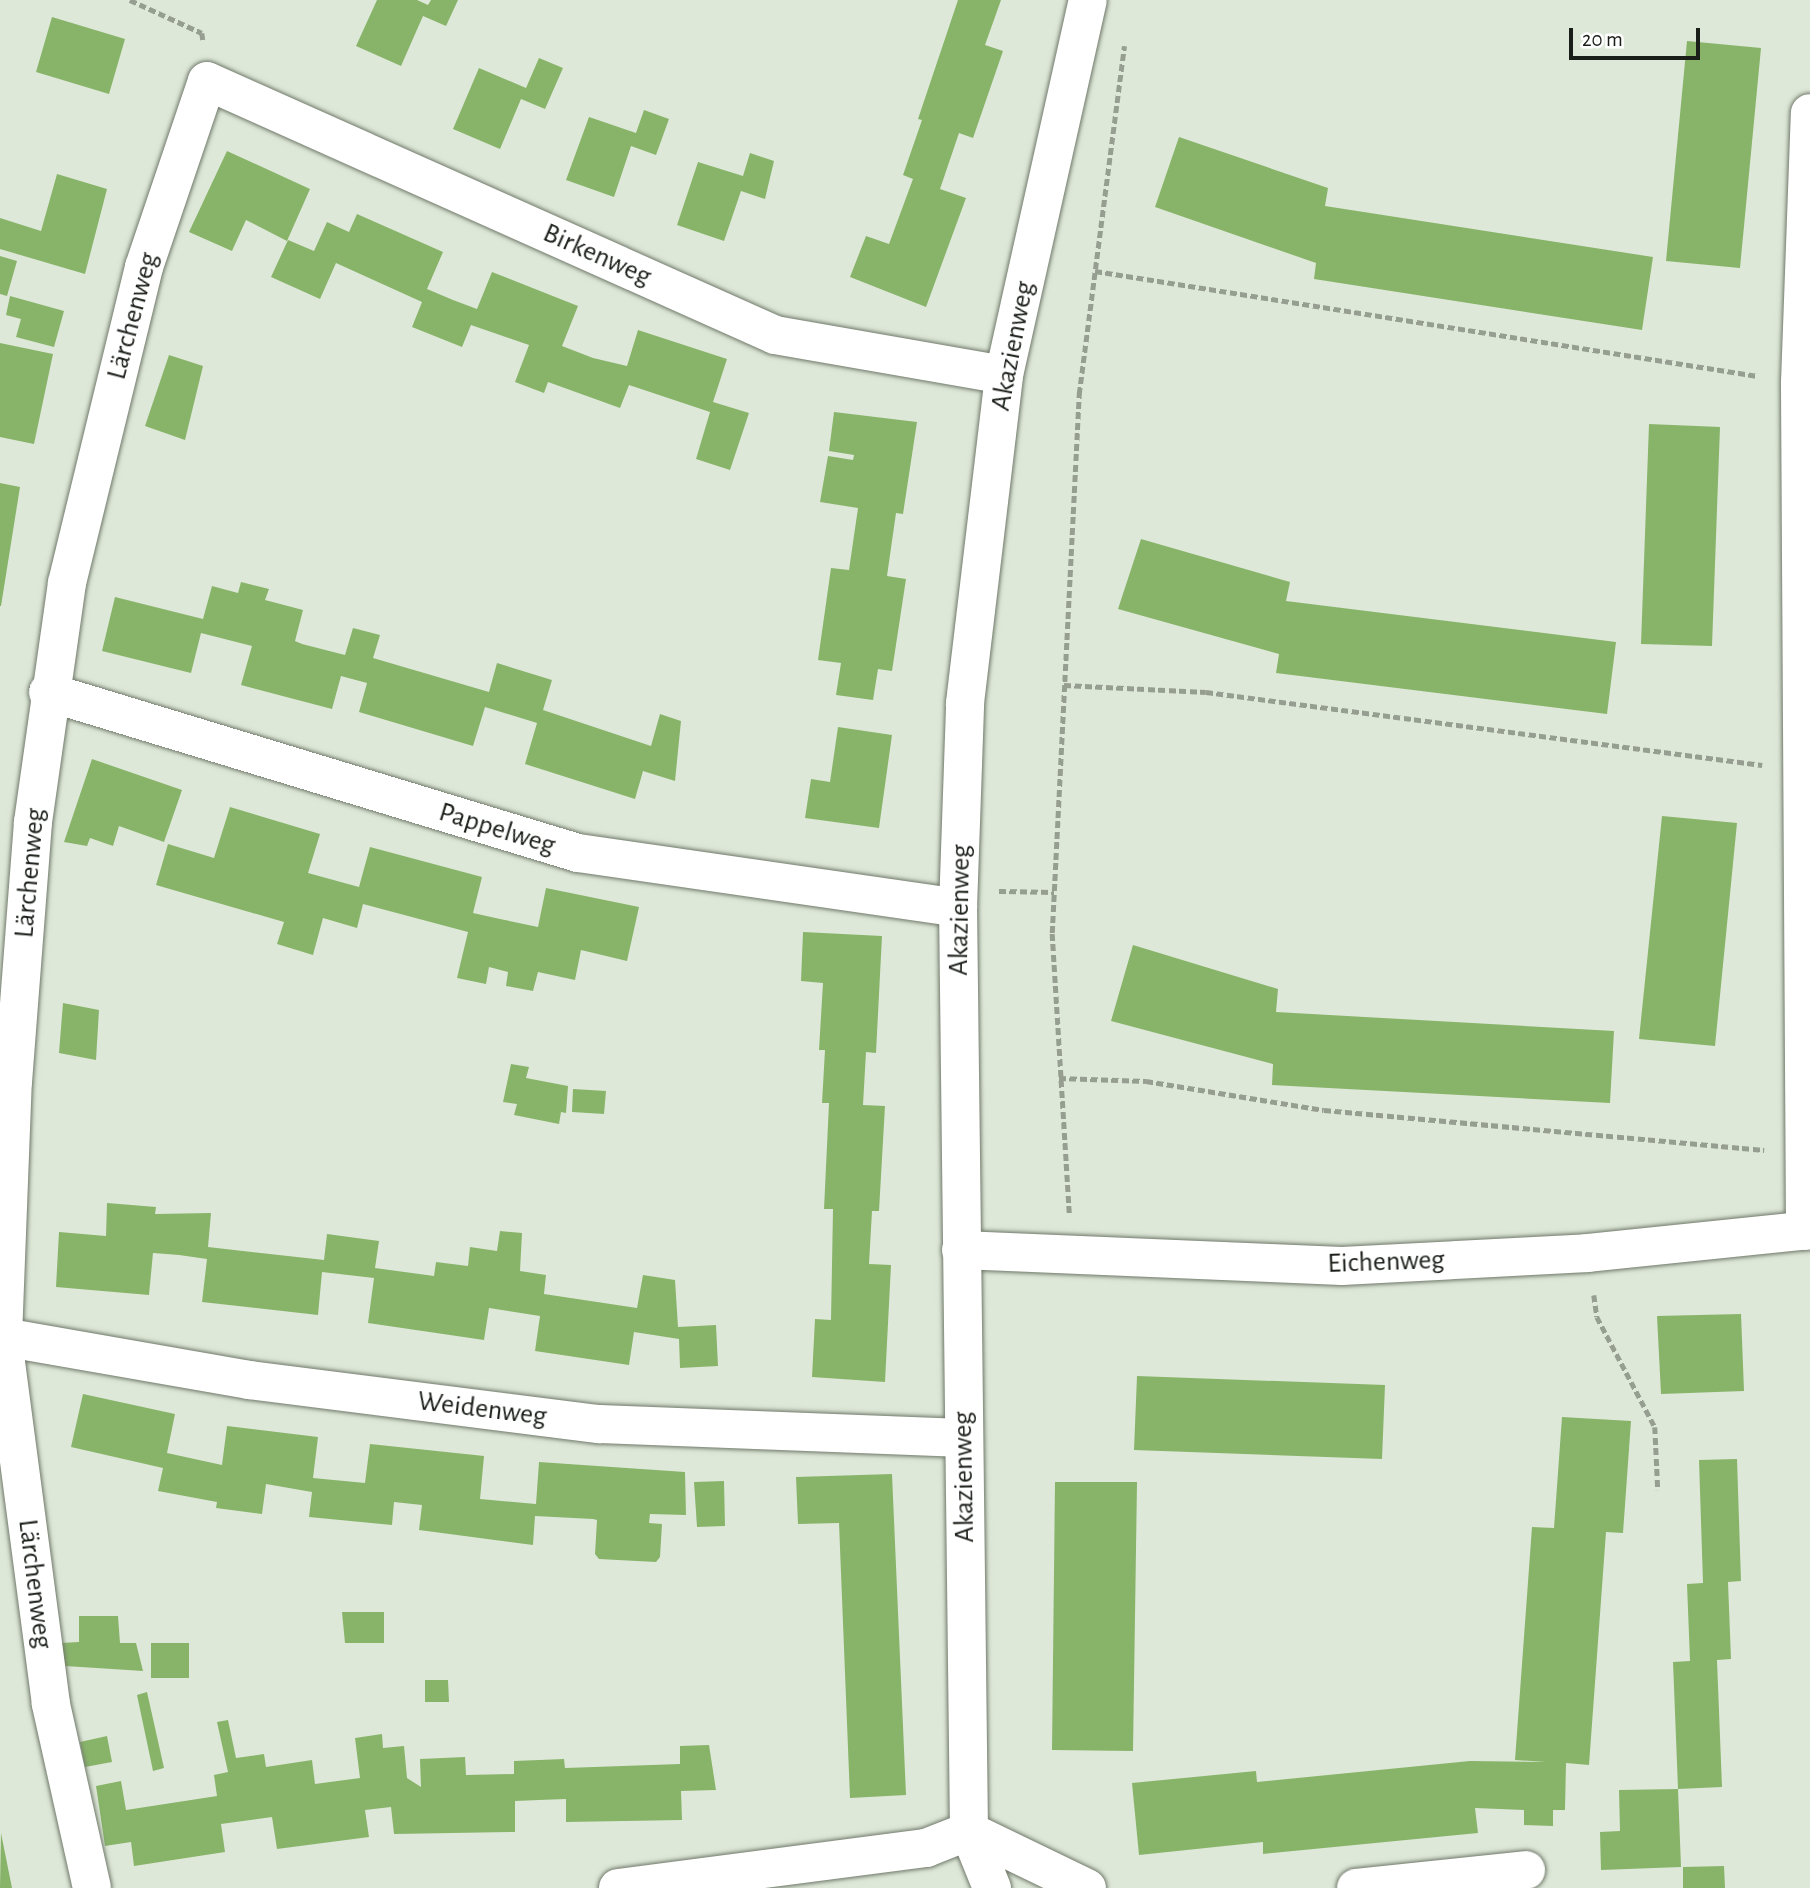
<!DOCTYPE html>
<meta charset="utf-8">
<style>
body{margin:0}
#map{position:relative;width:1810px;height:1888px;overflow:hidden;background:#dee8d8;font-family:"Alegreya Sans",sans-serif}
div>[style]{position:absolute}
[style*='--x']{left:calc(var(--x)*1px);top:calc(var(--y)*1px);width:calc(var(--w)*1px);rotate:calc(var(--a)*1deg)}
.building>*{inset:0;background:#88b46a}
.path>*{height:4.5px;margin-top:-2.25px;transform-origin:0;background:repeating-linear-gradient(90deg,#969e91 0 7px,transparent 0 10.5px)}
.roads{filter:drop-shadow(0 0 2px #70796a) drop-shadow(0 0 2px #70796a)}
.minor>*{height:38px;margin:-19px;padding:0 19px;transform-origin:19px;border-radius:19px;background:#fff}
span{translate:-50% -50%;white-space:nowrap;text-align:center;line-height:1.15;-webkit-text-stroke:6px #fff;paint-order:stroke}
.street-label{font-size:28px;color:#1a1e18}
.scale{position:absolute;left:1569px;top:28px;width:131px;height:32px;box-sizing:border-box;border:4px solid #1a1e18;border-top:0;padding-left:9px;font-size:21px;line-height:24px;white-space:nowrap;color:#1a1e18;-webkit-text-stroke:5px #fff;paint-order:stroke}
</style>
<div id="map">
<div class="building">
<div style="clip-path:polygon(377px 0,417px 0,428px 5px,431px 0,458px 0,446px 26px,423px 16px,401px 66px,356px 46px)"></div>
<div style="clip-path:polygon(958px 0,1001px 0,985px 45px,1003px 51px,973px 138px,959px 133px,940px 189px,966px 198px,926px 307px,850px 277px,866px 236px,889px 244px,913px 179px,903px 175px,922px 120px,918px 119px)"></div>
<div style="clip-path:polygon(52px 17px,125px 39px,109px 94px,36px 72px)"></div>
<div style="clip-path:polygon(1687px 41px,1761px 48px,1740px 268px,1666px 261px)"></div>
<div style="clip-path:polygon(539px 58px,563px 68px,545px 109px,521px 99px,500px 149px,453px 129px,479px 68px,526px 88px)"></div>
<div style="clip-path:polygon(644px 110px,669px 119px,656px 155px,631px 146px,614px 197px,566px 180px,589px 117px,636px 133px)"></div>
<div style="clip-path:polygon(1179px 137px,1328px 188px,1325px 206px,1653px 257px,1642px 330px,1314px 279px,1316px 263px,1155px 207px)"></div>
<div style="clip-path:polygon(227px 151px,310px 189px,287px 241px,246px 220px,232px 251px,189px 232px)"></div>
<div style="clip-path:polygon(750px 153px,774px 161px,765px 199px,741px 191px,724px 241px,677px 225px,698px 162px,743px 176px)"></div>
<div style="clip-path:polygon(57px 174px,107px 189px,85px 274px,0 249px,0 218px,41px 231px)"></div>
<div style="clip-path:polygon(357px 214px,443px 252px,427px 289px,453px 300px,477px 309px,492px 272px,578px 306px,562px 346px,593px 358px,627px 366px,638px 330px,727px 359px,713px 402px,749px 413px,730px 470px,696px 459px,710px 412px,629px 385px,620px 408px,548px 382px,544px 393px,515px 382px,529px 345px,471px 325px,462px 347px,412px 327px,422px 302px,336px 263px,320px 299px,271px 277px,288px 240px,314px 251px,327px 222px,349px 232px)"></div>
<div style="clip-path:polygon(0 256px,17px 261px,7px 296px,0 294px)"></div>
<div style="clip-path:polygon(10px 296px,64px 311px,54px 347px,16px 337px,21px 319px,6px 315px)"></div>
<div style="clip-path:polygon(0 343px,53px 354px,34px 444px,0 437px)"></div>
<div style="clip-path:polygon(169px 355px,203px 366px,185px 440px,145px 426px)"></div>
<div style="clip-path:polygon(834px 412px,917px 422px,903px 514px,896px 513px,887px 576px,906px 579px,892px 671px,878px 669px,873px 700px,836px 695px,841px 663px,818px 660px,831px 568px,849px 570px,858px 508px,820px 502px,828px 456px,853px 460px,854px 455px,829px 451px)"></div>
<div style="clip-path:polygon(1649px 424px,1720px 427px,1712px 646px,1641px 644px)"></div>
<div style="clip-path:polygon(0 483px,20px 487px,1px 606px,0 606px)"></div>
<div style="clip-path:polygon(1141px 539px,1290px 582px,1286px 601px,1616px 642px,1607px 714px,1276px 673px,1279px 654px,1118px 609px)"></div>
<div style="clip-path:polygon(241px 582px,269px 589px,265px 600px,303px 610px,295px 641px,302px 644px,345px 655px,353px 628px,380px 635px,373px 658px,489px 692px,497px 663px,552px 680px,543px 710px,651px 746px,660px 714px,681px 721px,675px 781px,643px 771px,635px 799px,525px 764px,537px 723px,485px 707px,473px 746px,359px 712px,367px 683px,341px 676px,332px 709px,241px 685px,252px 646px,201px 633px,191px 673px,102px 651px,115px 597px,203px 619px,212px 586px,238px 593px)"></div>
<div style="clip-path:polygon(838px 727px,892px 735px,879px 828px,805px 818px,811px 779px,830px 782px)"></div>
<div style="clip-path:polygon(92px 759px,182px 790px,164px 842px,119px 826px,113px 846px,90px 838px,87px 846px,64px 842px)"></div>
<div style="clip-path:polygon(230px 807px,320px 834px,308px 873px,359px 887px,370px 847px,482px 877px,473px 913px,500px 919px,538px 927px,546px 888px,639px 907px,627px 961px,581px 950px,575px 980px,538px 972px,533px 991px,506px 986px,508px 972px,489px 967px,486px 984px,457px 978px,468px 932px,363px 904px,357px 928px,323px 918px,313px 955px,277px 944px,284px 922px,156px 885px,168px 844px,214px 858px)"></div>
<div style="clip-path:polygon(1662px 816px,1737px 823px,1715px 1046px,1639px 1039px)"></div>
<div style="clip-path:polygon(803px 932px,882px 936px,876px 1053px,866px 1052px,863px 1105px,885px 1106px,879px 1211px,872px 1211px,869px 1264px,891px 1265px,885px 1382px,812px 1377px,815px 1319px,831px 1320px,833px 1209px,824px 1209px,829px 1103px,822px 1103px,825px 1050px,819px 1050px,823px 983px,801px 981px)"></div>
<div style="clip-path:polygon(1133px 945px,1278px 989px,1276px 1012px,1614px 1031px,1610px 1103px,1272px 1085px,1273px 1064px,1111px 1021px)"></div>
<div style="clip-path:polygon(63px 1003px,99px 1010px,96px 1060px,59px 1053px)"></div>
<div style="clip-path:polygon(511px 1064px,529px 1067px,526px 1078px,568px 1086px,566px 1113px,561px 1112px,559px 1124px,514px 1115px,517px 1104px,503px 1102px)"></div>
<div style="clip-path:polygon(573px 1089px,606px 1091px,604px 1114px,572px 1112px)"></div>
<div style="clip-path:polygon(107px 1203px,156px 1207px,155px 1214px,211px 1213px,208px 1247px,324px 1260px,327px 1234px,379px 1241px,375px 1268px,434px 1276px,436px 1262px,468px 1266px,470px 1247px,497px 1251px,500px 1231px,522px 1233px,520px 1271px,546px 1275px,544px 1294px,637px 1308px,643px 1275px,675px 1280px,678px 1327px,716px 1325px,718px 1366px,680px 1368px,679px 1339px,634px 1332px,629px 1365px,535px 1351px,540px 1316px,489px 1308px,484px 1340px,368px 1323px,374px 1278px,322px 1272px,318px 1315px,202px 1302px,207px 1259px,179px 1255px,153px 1253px,149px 1295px,56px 1287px,59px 1232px,106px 1236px)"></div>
<div style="clip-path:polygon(1741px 1314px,1744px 1391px,1661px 1394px,1657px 1316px)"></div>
<div style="clip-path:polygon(1137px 1376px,1385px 1385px,1382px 1459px,1134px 1450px)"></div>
<div style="clip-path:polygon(83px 1394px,175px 1414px,167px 1453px,222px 1465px,227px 1426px,318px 1437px,313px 1478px,365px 1483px,370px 1444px,484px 1456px,480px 1499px,536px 1504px,539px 1462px,685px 1472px,686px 1515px,650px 1514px,649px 1523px,662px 1524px,660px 1557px,656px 1562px,599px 1559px,595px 1554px,597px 1520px,593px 1519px,535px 1516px,533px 1545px,419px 1530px,422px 1505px,394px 1502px,392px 1525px,309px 1517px,312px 1492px,266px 1484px,262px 1514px,216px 1508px,217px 1502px,158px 1491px,163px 1468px,71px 1447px)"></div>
<div style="clip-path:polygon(1562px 1417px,1631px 1421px,1623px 1533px,1606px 1532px,1589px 1765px,1566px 1763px,1565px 1810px,1553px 1810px,1553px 1826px,1524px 1825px,1524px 1810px,1475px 1808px,1478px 1833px,1263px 1854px,1263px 1842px,1139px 1855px,1132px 1783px,1256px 1771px,1257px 1782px,1470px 1761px,1546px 1762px,1515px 1760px,1532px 1527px,1554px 1528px)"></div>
<div style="clip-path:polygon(1737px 1459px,1741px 1581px,1728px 1582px,1731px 1659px,1717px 1660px,1722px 1787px,1678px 1789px,1673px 1662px,1690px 1661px,1687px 1584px,1703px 1583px,1699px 1460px)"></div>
<div style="clip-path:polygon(892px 1474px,906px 1795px,850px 1798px,839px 1523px,798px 1524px,796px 1477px)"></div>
<div style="clip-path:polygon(724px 1481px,725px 1526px,697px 1527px,694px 1482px)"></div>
<div style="clip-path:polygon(1055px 1482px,1137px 1482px,1133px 1751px,1052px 1750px)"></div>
<div style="clip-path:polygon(342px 1612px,384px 1612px,384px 1643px,345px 1643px)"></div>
<div style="clip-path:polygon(79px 1616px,118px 1616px,120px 1643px,136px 1643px,143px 1671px,65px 1666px,61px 1643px,79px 1642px)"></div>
<div style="clip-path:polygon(151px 1643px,189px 1643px,189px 1678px,151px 1678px)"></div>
<div style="clip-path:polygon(425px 1680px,448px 1680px,449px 1702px,425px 1702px)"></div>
<div style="clip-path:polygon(147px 1692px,164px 1768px,153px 1771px,137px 1695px)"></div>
<div style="clip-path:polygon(228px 1720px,236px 1758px,264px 1754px,266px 1767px,312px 1760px,315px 1784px,360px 1778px,355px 1738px,382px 1734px,383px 1748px,404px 1746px,407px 1778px,421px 1787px,420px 1759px,465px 1757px,466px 1775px,514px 1774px,514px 1761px,564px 1759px,565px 1768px,680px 1764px,680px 1746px,709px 1745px,716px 1790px,681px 1791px,682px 1820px,566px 1822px,566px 1799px,539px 1800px,515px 1801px,515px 1832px,394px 1834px,391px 1807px,365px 1810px,369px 1837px,277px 1849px,272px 1817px,221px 1824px,225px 1852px,134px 1866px,131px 1842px,105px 1846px,96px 1786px,121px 1781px,126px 1810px,217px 1796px,214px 1775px,228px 1772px,217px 1722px)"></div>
<div style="clip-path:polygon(107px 1736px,112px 1762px,85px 1767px,80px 1742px)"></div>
<div style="clip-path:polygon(1678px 1789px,1681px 1867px,1601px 1870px,1600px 1832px,1620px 1831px,1619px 1790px)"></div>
<div style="clip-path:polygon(1px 1833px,12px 1888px,0 1888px)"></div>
<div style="clip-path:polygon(1724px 1866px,1725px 1888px,1683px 1888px,1683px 1867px)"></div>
</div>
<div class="path">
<div style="--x:130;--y:0;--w:79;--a:24.6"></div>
<div style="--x:202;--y:33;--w:7;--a:82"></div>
<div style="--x:1095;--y:271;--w:671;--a:9"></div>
<div style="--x:1064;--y:685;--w:142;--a:2.8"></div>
<div style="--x:1206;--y:692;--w:561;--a:7.48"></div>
<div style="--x:999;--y:891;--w:55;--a:1"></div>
<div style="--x:1059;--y:1078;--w:87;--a:2"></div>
<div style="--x:1146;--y:1081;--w:180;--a:9.3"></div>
<div style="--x:1324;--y:1110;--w:442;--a:5.2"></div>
<div style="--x:1069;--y:1213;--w:281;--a:-93.5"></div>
<div style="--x:1052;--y:933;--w:540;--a:-87.13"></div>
<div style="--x:1079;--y:394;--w:351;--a:-82.6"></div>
<div style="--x:1594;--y:1295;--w:22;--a:82"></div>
<div style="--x:1597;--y:1317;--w:124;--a:62.2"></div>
<div style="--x:1655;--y:1427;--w:63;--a:87.3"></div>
</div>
<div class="roads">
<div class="minor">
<div style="--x:48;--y:692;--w:554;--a:16.9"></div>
<div style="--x:578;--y:853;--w:384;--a:8.2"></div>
<div style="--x:1805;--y:1231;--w:849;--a:-90.34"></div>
<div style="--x:1800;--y:382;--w:269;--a:-87.9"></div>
<div style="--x:961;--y:1250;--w:381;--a:2.4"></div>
<div style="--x:1342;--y:1266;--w:246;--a:-3"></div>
<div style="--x:1588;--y:1253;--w:223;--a:-5.9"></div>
<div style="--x:3;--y:1337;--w:250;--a:9.9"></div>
<div style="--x:249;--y:1380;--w:353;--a:7.2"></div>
<div style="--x:599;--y:1424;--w:365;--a:2.2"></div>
<div style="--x:969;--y:1831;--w:131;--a:25.8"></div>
<div style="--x:92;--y:1888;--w:189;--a:-102.6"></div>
<div style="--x:51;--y:1704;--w:370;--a:-97.5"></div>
<div style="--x:3;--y:1337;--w:255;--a:-87.8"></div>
<div style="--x:13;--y:1082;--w:261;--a:-85.6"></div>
<div style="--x:33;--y:822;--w:241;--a:-81.9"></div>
<div style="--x:67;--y:583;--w:325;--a:-76.3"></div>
<div style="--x:144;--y:267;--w:196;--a:-71.3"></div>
<div style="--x:207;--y:81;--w:622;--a:24.09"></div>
<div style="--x:775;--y:335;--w:232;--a:9.9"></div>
<div style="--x:618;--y:1888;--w:311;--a:-7.4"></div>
<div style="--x:926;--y:1848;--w:46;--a:-21.6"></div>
<div style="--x:992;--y:1888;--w:61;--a:-112"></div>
<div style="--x:969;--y:1831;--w:923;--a:-90.68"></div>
<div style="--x:958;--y:908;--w:205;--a:-88"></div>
<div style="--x:965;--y:703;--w:330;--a:-83.2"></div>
<div style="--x:1004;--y:375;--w:384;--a:-77.4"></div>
<div style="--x:1356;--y:1888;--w:171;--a:-6"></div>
</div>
</div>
<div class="street-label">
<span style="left:597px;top:255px;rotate:24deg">Birkenweg</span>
<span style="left:133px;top:316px;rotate:-75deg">Lärchenweg</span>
<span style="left:1013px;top:346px;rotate:-79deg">Akazienweg</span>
<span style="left:497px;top:829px;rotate:17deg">Pappelweg</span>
<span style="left:30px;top:873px;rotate:-85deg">Lärchenweg</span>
<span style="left:960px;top:910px;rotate:-89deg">Akazienweg</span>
<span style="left:1386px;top:1262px;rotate:-2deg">Eichenweg</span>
<span style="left:482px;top:1409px;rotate:7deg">Weidenweg</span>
<span style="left:964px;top:1477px;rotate:-91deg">Akazienweg</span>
<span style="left:35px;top:1584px;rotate:83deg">Lärchenweg</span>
</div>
<div class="scale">20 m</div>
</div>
